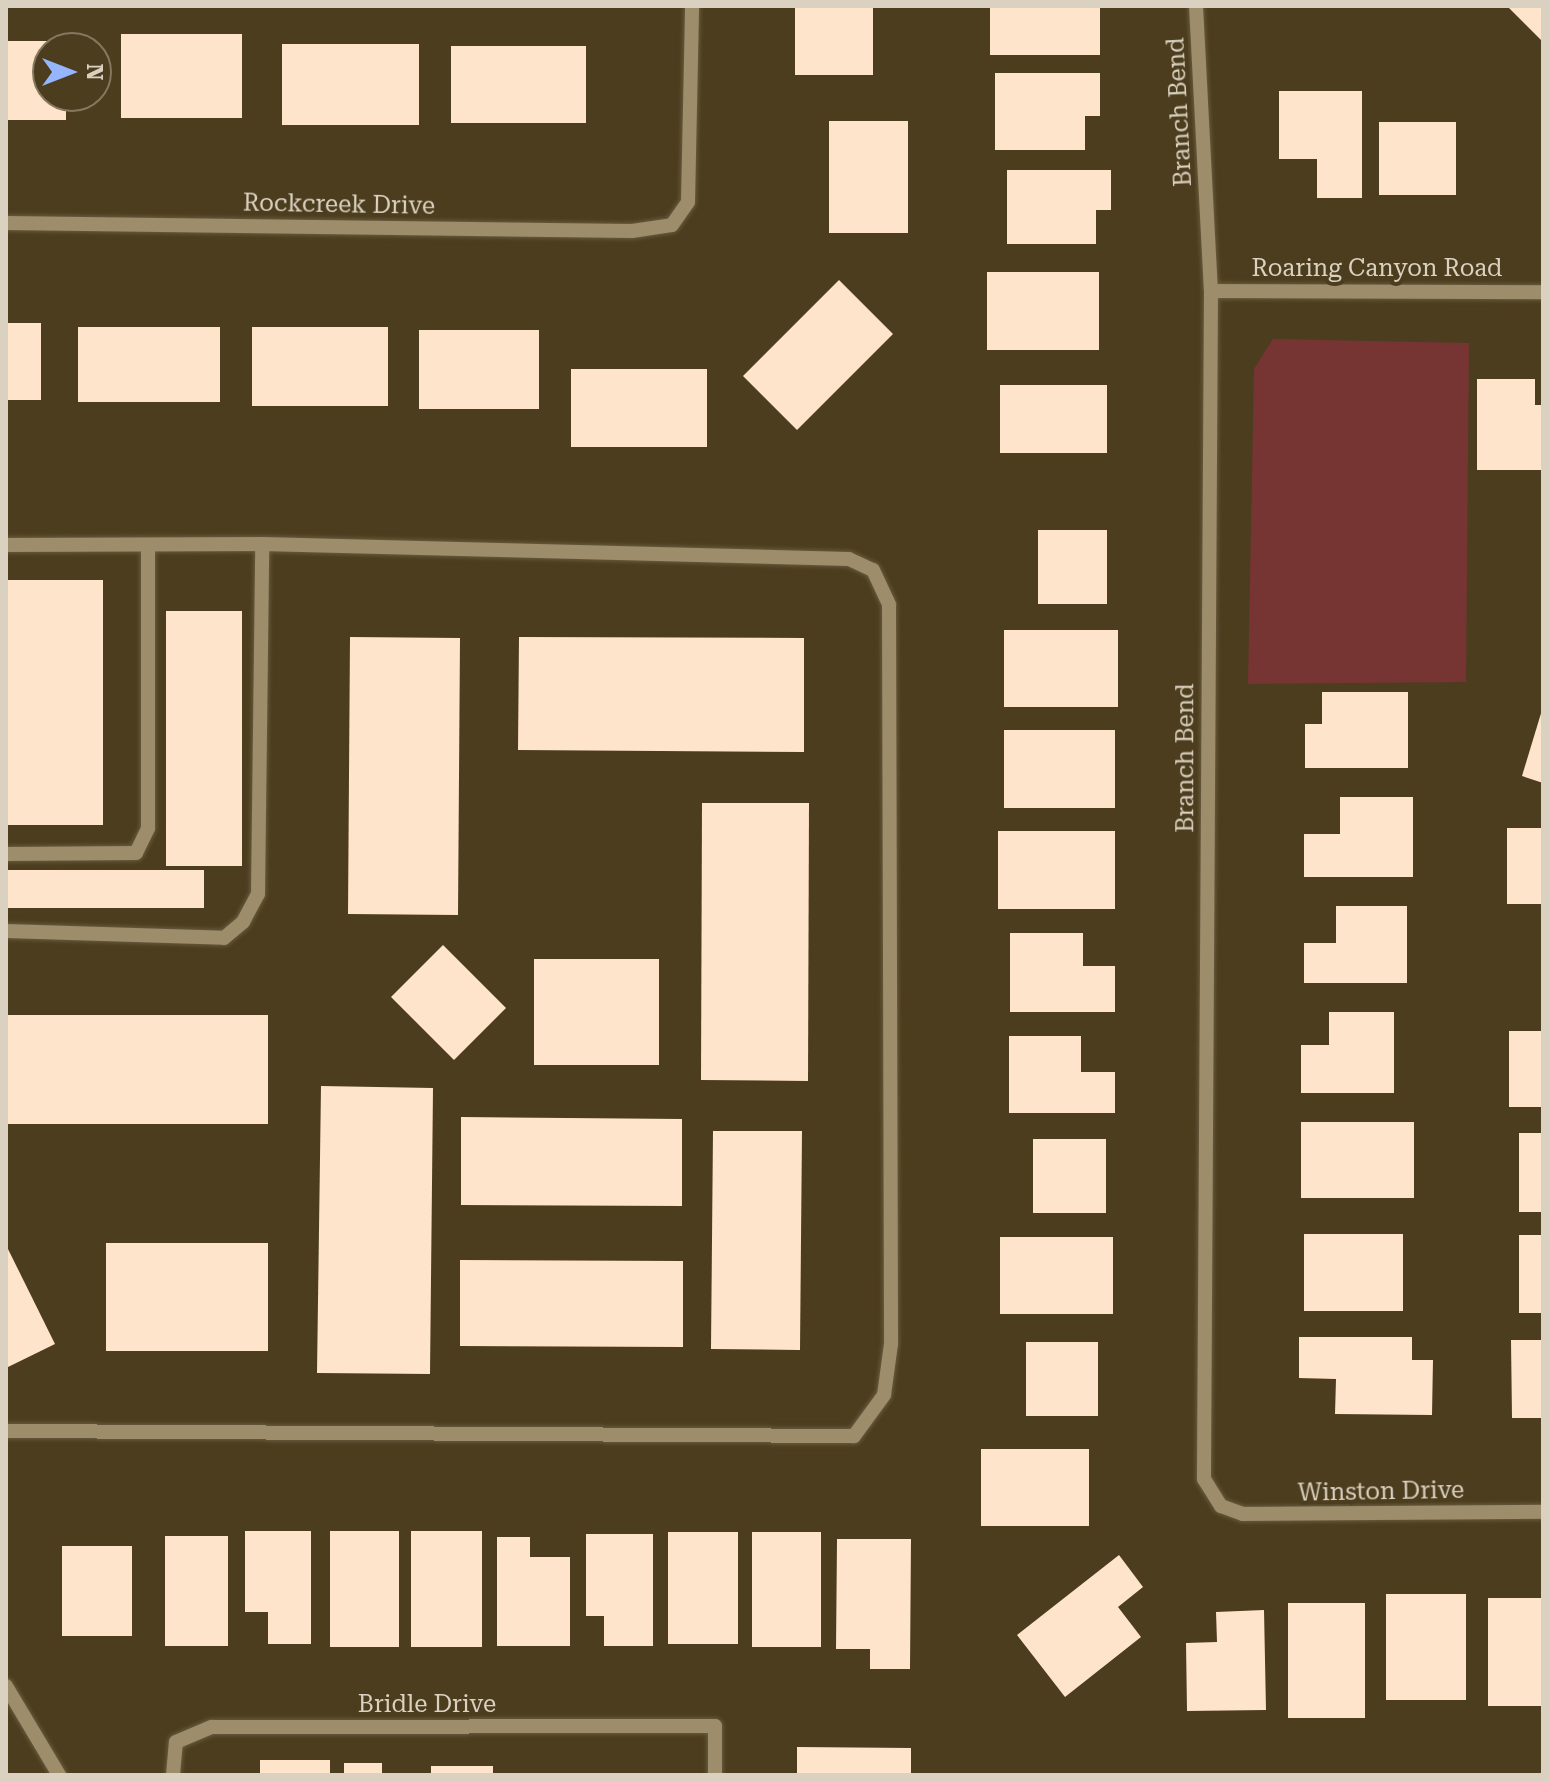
<!DOCTYPE html>
<style>
body{margin:0}
#map{position:relative;width:1549px;height:1781px;overflow:hidden;background:#4c3d1e;font-family:"Roboto Serif",serif}
div>[style]{position:absolute}
[style*='--x']{left:calc(var(--x)*1px);top:calc(var(--y)*1px);width:calc(var(--w)*1px);rotate:calc(var(--a)*1deg)}
.green>*{inset:0;background:#763532}
.building>*{inset:0;background:#ffe4cc}
.roads{filter:drop-shadow(0 0 2px #675b3f) drop-shadow(0 0 2px #675b3f)}
.minor>*{height:14px;margin:-7px;padding:0 7px;transform-origin:7px;border-radius:7px;background:#9d8d6b}
span{translate:-50% -50%;white-space:nowrap;text-align:center;line-height:1.15;-webkit-text-stroke:8px #4c3d1e;paint-order:stroke}
.street-label{font-size:24px;color:#dad1c0}
.frame{position:absolute;inset:0;border:8px solid #dad1c0;pointer-events:none}
.north{position:absolute;left:32px;top:32px;width:80px;height:80px;box-sizing:border-box;background:#4c3d1e;border:2px solid #85785f;border-radius:50%;rotate:90deg;font-size:22px;font-weight:700;line-height:32px;text-align:center;color:#dad1c0}
.north::after{content:'';display:block;margin:auto;width:28px;height:36px;background:#95b6fd;clip-path:polygon(50% 0,100% 100%,50% 72%,0 100%)}
</style>
<div id="map">
<div class="green">
<div style="clip-path:polygon(1273px 339px,1469px 343px,1466px 682px,1248px 684px,1254px 369px)"></div>
</div>
<div class="building">
<div style="clip-path:polygon(795px 6px,873px 6px,873px 75px,795px 75px)"></div>
<div style="clip-path:polygon(990px 6px,1100px 6px,1100px 55px,990px 55px)"></div>
<div style="clip-path:polygon(1507px 6px,1543px 6px,1543px 42px)"></div>
<div style="clip-path:polygon(121px 34px,242px 34px,242px 118px,121px 118px)"></div>
<div style="clip-path:polygon(6px 41px,66px 41px,66px 48px,48px 48px,48px 96px,66px 96px,66px 120px,6px 120px)"></div>
<div style="clip-path:polygon(282px 44px,419px 44px,419px 125px,282px 125px)"></div>
<div style="clip-path:polygon(451px 46px,586px 46px,586px 123px,451px 123px)"></div>
<div style="clip-path:polygon(995px 73px,1100px 73px,1100px 116px,1085px 116px,1085px 150px,995px 150px)"></div>
<div style="clip-path:polygon(1279px 91px,1362px 91px,1362px 198px,1317px 198px,1317px 159px,1279px 159px)"></div>
<div style="clip-path:polygon(829px 121px,908px 121px,908px 233px,829px 233px)"></div>
<div style="clip-path:polygon(1379px 122px,1456px 122px,1456px 195px,1379px 195px)"></div>
<div style="clip-path:polygon(1007px 170px,1111px 170px,1111px 210px,1096px 210px,1096px 244px,1007px 244px)"></div>
<div style="clip-path:polygon(987px 272px,1099px 272px,1099px 350px,987px 350px)"></div>
<div style="clip-path:polygon(839px 280px,893px 334px,797px 430px,743px 376px)"></div>
<div style="clip-path:polygon(6px 323px,41px 323px,41px 400px,6px 400px)"></div>
<div style="clip-path:polygon(78px 327px,220px 327px,220px 402px,78px 402px)"></div>
<div style="clip-path:polygon(252px 327px,388px 327px,388px 406px,252px 406px)"></div>
<div style="clip-path:polygon(419px 330px,539px 330px,539px 409px,419px 409px)"></div>
<div style="clip-path:polygon(571px 369px,707px 369px,707px 447px,571px 447px)"></div>
<div style="clip-path:polygon(1477px 379px,1535px 379px,1535px 405px,1543px 405px,1543px 470px,1477px 470px)"></div>
<div style="clip-path:polygon(1000px 385px,1107px 385px,1107px 453px,1000px 453px)"></div>
<div style="clip-path:polygon(1038px 530px,1107px 530px,1107px 604px,1038px 604px)"></div>
<div style="clip-path:polygon(6px 580px,103px 580px,103px 825px,6px 825px)"></div>
<div style="clip-path:polygon(166px 611px,242px 611px,242px 866px,166px 866px)"></div>
<div style="clip-path:polygon(1004px 630px,1118px 630px,1118px 707px,1004px 707px)"></div>
<div style="clip-path:polygon(350px 637px,460px 638px,458px 915px,348px 914px)"></div>
<div style="clip-path:polygon(519px 637px,804px 638px,804px 752px,518px 750px)"></div>
<div style="clip-path:polygon(1322px 692px,1408px 692px,1408px 768px,1305px 768px,1305px 724px,1322px 724px)"></div>
<div style="clip-path:polygon(1542px 710px,1543px 710px,1543px 783px,1522px 776px)"></div>
<div style="clip-path:polygon(1004px 730px,1115px 730px,1115px 808px,1004px 808px)"></div>
<div style="clip-path:polygon(1340px 797px,1413px 797px,1413px 877px,1304px 877px,1304px 834px,1340px 834px)"></div>
<div style="clip-path:polygon(702px 803px,809px 803px,808px 1081px,701px 1080px)"></div>
<div style="clip-path:polygon(1507px 828px,1543px 828px,1543px 904px,1507px 904px)"></div>
<div style="clip-path:polygon(998px 831px,1115px 831px,1115px 909px,998px 909px)"></div>
<div style="clip-path:polygon(6px 870px,204px 870px,204px 908px,6px 908px)"></div>
<div style="clip-path:polygon(1336px 906px,1407px 906px,1407px 983px,1304px 983px,1304px 943px,1336px 943px)"></div>
<div style="clip-path:polygon(1010px 933px,1083px 933px,1083px 966px,1115px 966px,1115px 1012px,1010px 1012px)"></div>
<div style="clip-path:polygon(443px 945px,506px 1008px,454px 1060px,391px 997px)"></div>
<div style="clip-path:polygon(534px 959px,659px 959px,659px 1065px,534px 1065px)"></div>
<div style="clip-path:polygon(1329px 1012px,1394px 1012px,1394px 1093px,1301px 1093px,1301px 1045px,1329px 1045px)"></div>
<div style="clip-path:polygon(6px 1015px,268px 1015px,268px 1124px,6px 1124px)"></div>
<div style="clip-path:polygon(1509px 1031px,1543px 1031px,1543px 1107px,1509px 1107px)"></div>
<div style="clip-path:polygon(1009px 1036px,1081px 1036px,1081px 1072px,1115px 1072px,1115px 1113px,1009px 1113px)"></div>
<div style="clip-path:polygon(321px 1086px,433px 1088px,430px 1374px,317px 1373px)"></div>
<div style="clip-path:polygon(461px 1117px,682px 1119px,682px 1206px,461px 1205px)"></div>
<div style="clip-path:polygon(1301px 1122px,1414px 1122px,1414px 1198px,1301px 1198px)"></div>
<div style="clip-path:polygon(713px 1131px,802px 1131px,800px 1350px,711px 1349px)"></div>
<div style="clip-path:polygon(1519px 1133px,1543px 1133px,1543px 1212px,1519px 1212px)"></div>
<div style="clip-path:polygon(1033px 1139px,1106px 1139px,1106px 1213px,1033px 1213px)"></div>
<div style="clip-path:polygon(1304px 1234px,1403px 1234px,1403px 1311px,1304px 1311px)"></div>
<div style="clip-path:polygon(1519px 1235px,1543px 1235px,1543px 1313px,1519px 1313px)"></div>
<div style="clip-path:polygon(1000px 1237px,1113px 1237px,1113px 1314px,1000px 1314px)"></div>
<div style="clip-path:polygon(106px 1243px,268px 1243px,268px 1351px,106px 1351px)"></div>
<div style="clip-path:polygon(6px 1245px,55px 1344px,6px 1368px)"></div>
<div style="clip-path:polygon(460px 1260px,683px 1261px,683px 1347px,460px 1346px)"></div>
<div style="clip-path:polygon(1299px 1337px,1412px 1337px,1412px 1360px,1433px 1360px,1432px 1415px,1335px 1414px,1336px 1379px,1299px 1378px)"></div>
<div style="clip-path:polygon(1511px 1340px,1543px 1340px,1543px 1418px,1512px 1418px)"></div>
<div style="clip-path:polygon(1026px 1342px,1098px 1342px,1098px 1416px,1026px 1416px)"></div>
<div style="clip-path:polygon(981px 1449px,1089px 1449px,1089px 1526px,981px 1526px)"></div>
<div style="clip-path:polygon(245px 1531px,311px 1531px,311px 1644px,268px 1644px,268px 1612px,245px 1612px)"></div>
<div style="clip-path:polygon(330px 1531px,399px 1531px,399px 1647px,330px 1647px)"></div>
<div style="clip-path:polygon(411px 1531px,482px 1531px,482px 1647px,411px 1647px)"></div>
<div style="clip-path:polygon(668px 1532px,738px 1532px,738px 1644px,668px 1644px)"></div>
<div style="clip-path:polygon(752px 1532px,821px 1532px,821px 1647px,752px 1647px)"></div>
<div style="clip-path:polygon(586px 1534px,653px 1534px,653px 1646px,604px 1646px,604px 1616px,586px 1616px)"></div>
<div style="clip-path:polygon(165px 1536px,228px 1536px,228px 1646px,165px 1646px)"></div>
<div style="clip-path:polygon(497px 1537px,530px 1537px,530px 1557px,570px 1557px,570px 1646px,497px 1646px)"></div>
<div style="clip-path:polygon(837px 1539px,911px 1539px,910px 1669px,870px 1669px,870px 1649px,836px 1649px)"></div>
<div style="clip-path:polygon(62px 1546px,132px 1546px,132px 1636px,62px 1636px)"></div>
<div style="clip-path:polygon(1119px 1555px,1143px 1587px,1118px 1607px,1141px 1637px,1065px 1697px,1017px 1635px)"></div>
<div style="clip-path:polygon(1386px 1594px,1466px 1594px,1466px 1700px,1386px 1700px)"></div>
<div style="clip-path:polygon(1488px 1598px,1543px 1598px,1543px 1706px,1488px 1706px)"></div>
<div style="clip-path:polygon(1288px 1603px,1365px 1603px,1365px 1718px,1288px 1718px)"></div>
<div style="clip-path:polygon(1264px 1610px,1266px 1710px,1187px 1711px,1186px 1643px,1217px 1642px,1216px 1612px)"></div>
<div style="clip-path:polygon(797px 1747px,911px 1748px,911px 1775px,797px 1775px)"></div>
<div style="clip-path:polygon(260px 1760px,330px 1760px,330px 1775px,260px 1775px)"></div>
<div style="clip-path:polygon(344px 1763px,382px 1763px,382px 1775px,344px 1775px)"></div>
<div style="clip-path:polygon(431px 1766px,493px 1766px,493px 1775px,431px 1775px)"></div>
</div>
<div class="roads">
<div class="minor">
<div style="--x:1196;--y:6;--w:285;--a:87"></div>
<div style="--x:1211;--y:291;--w:1188;--a:90.34"></div>
<div style="--x:1204;--y:1479;--w:32;--a:58"></div>
<div style="--x:1221;--y:1506;--w:23;--a:20"></div>
<div style="--x:1243;--y:1514;--w:300;--a:-0.4"></div>
<div style="--x:6;--y:223;--w:626;--a:0.73"></div>
<div style="--x:632;--y:231;--w:40;--a:-8.5"></div>
<div style="--x:672;--y:225;--w:28;--a:-55"></div>
<div style="--x:688;--y:202;--w:196;--a:-88.8"></div>
<div style="--x:1211;--y:291;--w:332;--a:0.2"></div>
<div style="--x:6;--y:545;--w:256;--a:-0.2"></div>
<div style="--x:6;--y:854;--w:130;--a:-0.4"></div>
<div style="--x:136;--y:853;--w:28;--a:-64"></div>
<div style="--x:148;--y:828;--w:283;--a:-90"></div>
<div style="--x:6;--y:931;--w:218;--a:1.8"></div>
<div style="--x:224;--y:938;--w:25;--a:-40"></div>
<div style="--x:243;--y:922;--w:32;--a:-62"></div>
<div style="--x:258;--y:894;--w:350;--a:-89.3"></div>
<div style="--x:262;--y:544;--w:587;--a:1.46"></div>
<div style="--x:849;--y:559;--w:26;--a:25"></div>
<div style="--x:873;--y:570;--w:38;--a:65"></div>
<div style="--x:889;--y:605;--w:739;--a:89.84"></div>
<div style="--x:891;--y:1344;--w:51;--a:97.8"></div>
<div style="--x:884;--y:1395;--w:51;--a:126.2"></div>
<div style="--x:854;--y:1436;--w:848;--a:-179.66"></div>
<div style="--x:6;--y:1686;--w:104;--a:59.2"></div>
<div style="--x:173;--y:1775;--w:33;--a:-85"></div>
<div style="--x:176;--y:1742;--w:39;--a:-23"></div>
<div style="--x:212;--y:1727;--w:503;--a:-0.11"></div>
<div style="--x:715;--y:1726;--w:49;--a:90"></div>
</div>
</div>
<div class="street-label">
<span style="left:1180px;top:112px;rotate:-93deg">Branch Bend</span>
<span style="left:339px;top:205px;rotate:1deg">Rockcreek Drive</span>
<span style="left:1377px;top:269px">Roaring Canyon Road</span>
<span style="left:1186px;top:758px;rotate:-90deg">Branch Bend</span>
<span style="left:1381px;top:1492px;rotate:-1deg">Winston Drive</span>
<span style="left:427px;top:1705px">Bridle Drive</span>
</div>
<div class="frame"></div>
<div class="north">N</div>
</div>
